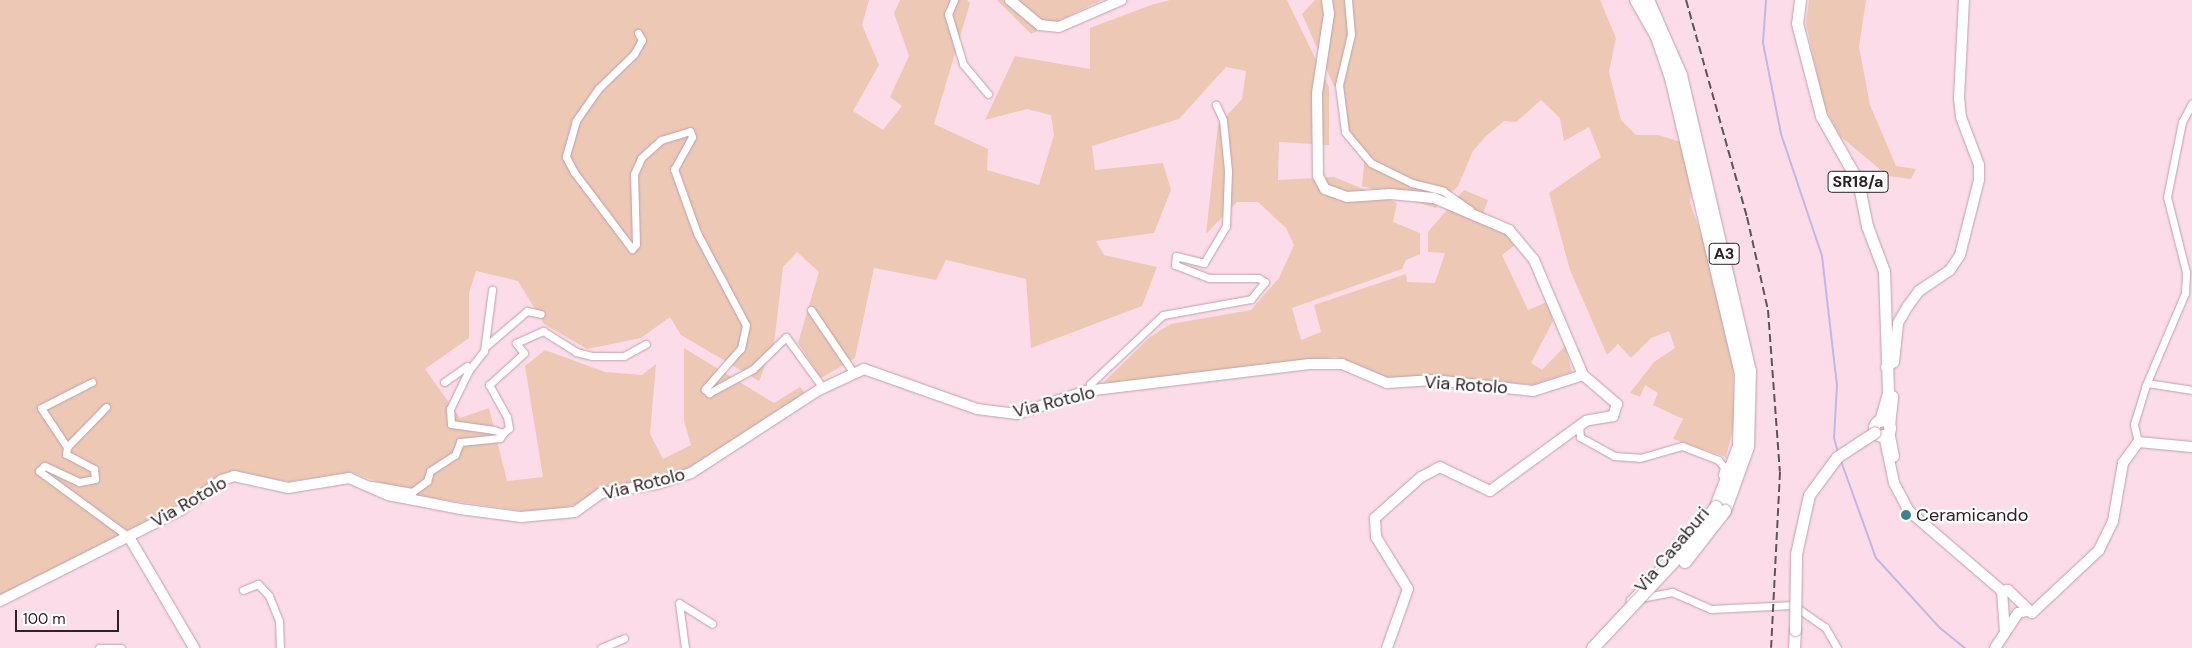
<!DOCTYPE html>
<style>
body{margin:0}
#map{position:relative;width:2192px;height:648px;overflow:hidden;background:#fddce9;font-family:"DM Sans",sans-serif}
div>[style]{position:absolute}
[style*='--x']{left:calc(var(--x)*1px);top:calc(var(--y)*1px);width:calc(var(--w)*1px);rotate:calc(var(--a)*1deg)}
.green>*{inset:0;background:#edc8b4}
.stream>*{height:2px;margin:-1px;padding:0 1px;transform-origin:1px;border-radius:1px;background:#c1b8e0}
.roads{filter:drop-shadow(0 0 1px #bfa0ac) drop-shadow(0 0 1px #bfa0ac)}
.street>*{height:7px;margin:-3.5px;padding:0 3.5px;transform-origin:3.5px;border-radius:3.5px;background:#fff}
.secondary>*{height:10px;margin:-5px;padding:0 5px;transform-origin:5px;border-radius:5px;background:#fff}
.primary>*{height:11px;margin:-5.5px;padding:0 5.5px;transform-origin:5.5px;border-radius:5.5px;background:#fff}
.primary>.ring{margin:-5.5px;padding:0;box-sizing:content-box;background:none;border:11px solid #fff;border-radius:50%}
.highway>*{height:12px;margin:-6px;padding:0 6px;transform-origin:6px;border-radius:6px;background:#fff}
.rail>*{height:2px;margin-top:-1px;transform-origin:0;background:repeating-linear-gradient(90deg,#645259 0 8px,transparent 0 12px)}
.bridges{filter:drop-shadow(0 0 1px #bfa0ac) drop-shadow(0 0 1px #bfa0ac)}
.primary-bridge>*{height:11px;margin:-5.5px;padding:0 5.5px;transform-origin:5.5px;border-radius:5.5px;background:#fff}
.highway-bridge>*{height:12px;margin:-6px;padding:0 6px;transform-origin:6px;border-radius:6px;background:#fff}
.dots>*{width:14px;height:14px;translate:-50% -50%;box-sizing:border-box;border:2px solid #fff;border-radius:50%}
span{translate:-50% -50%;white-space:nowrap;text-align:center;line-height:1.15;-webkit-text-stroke:4.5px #fff;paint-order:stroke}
.shield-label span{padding:1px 4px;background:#fff;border:1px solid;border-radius:4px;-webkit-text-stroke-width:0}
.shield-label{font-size:16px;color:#2e2227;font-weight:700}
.street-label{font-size:18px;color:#2e2227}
.poi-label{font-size:18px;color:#2e2227}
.left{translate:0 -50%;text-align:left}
.scale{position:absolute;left:15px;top:610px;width:104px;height:22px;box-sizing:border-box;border:2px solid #2e2227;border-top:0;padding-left:6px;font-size:15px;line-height:18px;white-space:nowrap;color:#2e2227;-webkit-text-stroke:4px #fff;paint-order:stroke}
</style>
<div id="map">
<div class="green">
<div style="clip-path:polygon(0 0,869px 0,862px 25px,879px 65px,853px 111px,883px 130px,902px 106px,890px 97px,909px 56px,894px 13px,900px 0,967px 0,970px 3px,934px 124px,988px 149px,987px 170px,1039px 185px,1054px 135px,1051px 115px,1027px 109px,985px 120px,1015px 56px,1090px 69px,1090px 28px,1151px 5px,1170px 0,1287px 0,1329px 87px,1329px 145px,1279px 142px,1278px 180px,1334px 177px,1397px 203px,1393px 222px,1420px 233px,1420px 254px,1406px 260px,1402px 269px,1292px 308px,1301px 340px,1321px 332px,1314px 305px,1406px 274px,1407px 282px,1435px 283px,1445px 253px,1428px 252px,1428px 232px,1464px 190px,1488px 200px,1481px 219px,1506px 233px,1515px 245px,1502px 255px,1528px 310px,1547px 302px,1553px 321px,1531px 363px,1542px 370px,1565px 346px,1572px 372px,1533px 385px,1434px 375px,1388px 378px,1336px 357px,1102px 384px,1150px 337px,1171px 324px,1251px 310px,1279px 278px,1294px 245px,1286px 228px,1258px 202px,1237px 202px,1206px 234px,1218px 125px,1242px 99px,1246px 71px,1226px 67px,1179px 119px,1092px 146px,1095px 170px,1163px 163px,1171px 190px,1154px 233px,1096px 241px,1104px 255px,1157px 267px,1142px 306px,1031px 348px,1026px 279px,946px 260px,936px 280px,874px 268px,855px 358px,821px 378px,798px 343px,819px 272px,797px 252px,783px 267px,774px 344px,759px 381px,681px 335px,670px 317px,641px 338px,587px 349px,544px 324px,518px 281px,476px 271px,469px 293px,469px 338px,425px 369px,460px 418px,489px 408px,507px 481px,543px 477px,525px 366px,545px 350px,605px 372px,642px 375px,656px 364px,650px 434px,663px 459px,691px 445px,684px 421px,684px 348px,774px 403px,800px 387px,805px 393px,689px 468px,656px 479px,599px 487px,580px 504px,557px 509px,522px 511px,419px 496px,350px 472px,288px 482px,234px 471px,219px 475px,178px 505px,0 595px)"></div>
<div style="clip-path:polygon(997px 0,1102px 0,1031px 34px)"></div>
<div style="clip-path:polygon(1315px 0,1600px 0,1616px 38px,1609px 72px,1621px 120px,1636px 135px,1658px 135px,1681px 142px,1691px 191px,1690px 203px,1710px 259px,1732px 351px,1735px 421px,1726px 457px,1673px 439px,1683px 419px,1653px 405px,1658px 393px,1645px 385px,1640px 397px,1630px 393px,1654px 362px,1675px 348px,1669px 331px,1651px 338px,1631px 358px,1618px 344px,1607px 355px,1570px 270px,1549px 193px,1601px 157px,1589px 127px,1564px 141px,1560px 118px,1541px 100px,1516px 122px,1504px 121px,1485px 137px,1473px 151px,1458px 186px,1436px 208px,1362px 186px,1365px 155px,1348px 130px,1342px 88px,1334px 86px,1302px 14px)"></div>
<div style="clip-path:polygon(1809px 0,1866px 0,1859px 47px,1870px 105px,1896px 166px,1916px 169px,1911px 179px,1888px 176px,1840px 136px,1824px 106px,1806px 23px)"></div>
</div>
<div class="stream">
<div style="--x:1766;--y:0;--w:43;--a:94"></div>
<div style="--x:1763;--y:43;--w:93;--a:78.8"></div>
<div style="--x:1781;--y:134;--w:129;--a:71.4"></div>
<div style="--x:1822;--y:256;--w:130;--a:83.4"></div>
<div style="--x:1837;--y:385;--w:53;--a:93.2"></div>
<div style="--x:1834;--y:438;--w:15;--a:74"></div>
<div style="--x:1841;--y:461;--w:103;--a:70.2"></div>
<div style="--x:1876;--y:558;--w:95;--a:47.6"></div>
<div style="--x:1940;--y:628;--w:32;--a:39"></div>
</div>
<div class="roads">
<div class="street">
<div style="--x:954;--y:0;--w:15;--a:113"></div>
<div style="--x:948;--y:14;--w:52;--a:73.3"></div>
<div style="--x:963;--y:64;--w:39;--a:50"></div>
<div style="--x:1348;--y:0;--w:34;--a:85"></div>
<div style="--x:1351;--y:34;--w:52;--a:103.2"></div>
<div style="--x:1339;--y:85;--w:47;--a:82.7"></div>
<div style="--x:1345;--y:132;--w:40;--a:50"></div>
<div style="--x:1371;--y:163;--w:46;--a:26"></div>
<div style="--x:1412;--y:183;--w:32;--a:14"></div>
<div style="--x:1443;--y:191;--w:33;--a:35"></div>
<div style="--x:638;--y:33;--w:8;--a:60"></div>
<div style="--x:642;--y:40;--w:16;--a:120"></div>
<div style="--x:634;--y:54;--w:50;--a:135.8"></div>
<div style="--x:598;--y:89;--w:39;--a:125"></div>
<div style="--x:576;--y:121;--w:37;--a:106"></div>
<div style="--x:566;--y:157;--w:17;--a:62"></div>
<div style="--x:574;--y:172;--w:96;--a:53"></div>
<div style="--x:632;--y:249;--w:6;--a:-51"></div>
<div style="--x:636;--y:244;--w:70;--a:-91.6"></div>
<div style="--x:634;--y:174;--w:17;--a:-66"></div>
<div style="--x:641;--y:158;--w:27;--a:-42"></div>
<div style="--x:661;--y:140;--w:30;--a:-17"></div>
<div style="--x:690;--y:131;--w:6;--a:72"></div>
<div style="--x:692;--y:137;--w:37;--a:119"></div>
<div style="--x:674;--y:169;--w:68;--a:70.2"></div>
<div style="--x:697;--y:233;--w:104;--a:62"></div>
<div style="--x:746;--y:325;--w:24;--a:102"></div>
<div style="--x:741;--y:348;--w:55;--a:131.3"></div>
<div style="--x:705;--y:389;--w:6;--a:45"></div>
<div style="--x:709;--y:393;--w:50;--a:-28.6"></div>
<div style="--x:753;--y:369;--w:46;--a:-44.1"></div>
<div style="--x:786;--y:337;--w:63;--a:54"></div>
<div style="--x:811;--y:310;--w:75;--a:55.9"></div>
<div style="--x:486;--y:346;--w:54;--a:-40.5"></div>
<div style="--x:527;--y:311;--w:14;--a:12"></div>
<div style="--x:469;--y:370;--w:24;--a:-52"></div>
<div style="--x:484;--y:351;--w:62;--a:-82.5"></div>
<div style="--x:92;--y:382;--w:57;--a:153"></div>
<div style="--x:41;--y:408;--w:47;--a:56.3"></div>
<div style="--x:67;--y:447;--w:7;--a:98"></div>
<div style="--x:66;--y:454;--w:32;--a:28"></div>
<div style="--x:94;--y:469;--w:10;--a:84"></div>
<div style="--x:95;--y:479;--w:16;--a:169"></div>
<div style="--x:79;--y:482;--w:38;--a:-155"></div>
<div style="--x:44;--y:466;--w:7;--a:135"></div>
<div style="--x:39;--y:471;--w:112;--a:36.3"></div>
<div style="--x:2147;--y:383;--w:46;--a:8.8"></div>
<div style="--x:1089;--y:391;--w:7;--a:-82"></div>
<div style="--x:1090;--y:384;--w:100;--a:-43.4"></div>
<div style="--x:1163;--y:315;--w:89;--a:-10.3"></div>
<div style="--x:1251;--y:299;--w:22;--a:-51"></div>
<div style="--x:1265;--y:282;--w:8;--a:-150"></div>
<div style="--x:1258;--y:278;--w:49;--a:180"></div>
<div style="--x:1209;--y:278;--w:36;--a:-159"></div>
<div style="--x:1175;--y:265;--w:9;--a:-84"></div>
<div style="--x:1176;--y:256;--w:29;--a:14"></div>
<div style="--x:1204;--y:263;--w:43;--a:-59.3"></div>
<div style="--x:1226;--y:226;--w:55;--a:-87.9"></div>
<div style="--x:1228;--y:171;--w:51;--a:-95.6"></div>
<div style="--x:1223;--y:120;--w:17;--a:-115"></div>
<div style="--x:1579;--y:425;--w:12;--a:85"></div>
<div style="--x:1580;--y:437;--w:39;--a:29"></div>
<div style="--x:1614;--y:456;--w:26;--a:4"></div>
<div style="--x:1640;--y:458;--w:44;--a:-15.9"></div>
<div style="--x:1682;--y:446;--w:39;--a:21"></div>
<div style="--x:1718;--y:460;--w:9;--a:49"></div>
<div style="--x:1724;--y:467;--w:8;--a:104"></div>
<div style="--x:503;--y:433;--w:8;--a:-40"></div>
<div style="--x:509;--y:428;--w:11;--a:-100"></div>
<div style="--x:507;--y:417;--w:37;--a:-119"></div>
<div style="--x:489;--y:385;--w:47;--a:-42.4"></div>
<div style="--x:524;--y:353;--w:13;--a:-129"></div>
<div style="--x:516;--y:343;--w:30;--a:-24"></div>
<div style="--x:543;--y:331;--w:39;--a:32"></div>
<div style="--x:576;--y:352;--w:16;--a:14"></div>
<div style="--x:592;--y:356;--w:32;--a:0"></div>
<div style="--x:624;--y:356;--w:25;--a:-29"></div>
<div style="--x:2138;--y:442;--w:18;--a:-103"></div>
<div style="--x:2134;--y:424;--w:39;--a:-73"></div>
<div style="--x:2145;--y:387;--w:102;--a:-66.9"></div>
<div style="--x:2185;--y:293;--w:21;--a:-87"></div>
<div style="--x:2186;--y:272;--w:77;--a:-104.2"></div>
<div style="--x:2167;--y:197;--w:76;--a:-78.7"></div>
<div style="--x:2182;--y:122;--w:21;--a:-62"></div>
<div style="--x:67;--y:447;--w:56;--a:-45.7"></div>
<div style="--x:372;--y:485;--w:41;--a:9.9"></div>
<div style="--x:412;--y:492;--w:19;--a:-36"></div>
<div style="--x:427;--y:481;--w:10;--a:-73"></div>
<div style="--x:430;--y:471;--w:30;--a:-33"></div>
<div style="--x:455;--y:455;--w:14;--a:-69"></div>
<div style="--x:460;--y:442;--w:40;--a:-5.7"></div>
<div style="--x:500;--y:438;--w:6;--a:-59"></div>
<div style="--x:503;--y:433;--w:9;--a:-162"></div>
<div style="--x:494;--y:430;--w:43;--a:-172.1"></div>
<div style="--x:451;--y:424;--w:15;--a:-94"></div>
<div style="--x:450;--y:409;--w:43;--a:-64"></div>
<div style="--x:469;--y:370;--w:4;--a:-117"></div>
<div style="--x:467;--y:366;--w:28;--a:145"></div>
<div style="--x:1686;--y:538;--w:84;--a:132.1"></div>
<div style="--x:1630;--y:600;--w:43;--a:-10.8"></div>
<div style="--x:1672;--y:592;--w:43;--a:23.6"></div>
<div style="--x:1711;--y:609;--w:82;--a:-2.8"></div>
<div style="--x:1793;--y:605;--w:39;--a:35"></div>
<div style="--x:1825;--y:627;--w:24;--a:60"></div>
<div style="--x:243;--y:590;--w:16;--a:-22"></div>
<div style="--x:258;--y:584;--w:16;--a:47"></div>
<div style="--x:269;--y:596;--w:27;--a:68"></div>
<div style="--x:279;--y:621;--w:27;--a:88"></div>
<div style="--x:99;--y:648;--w:22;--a:0"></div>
<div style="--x:601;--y:648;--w:25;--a:-23"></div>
<div style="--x:685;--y:648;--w:45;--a:-97.6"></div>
<div style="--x:679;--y:603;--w:39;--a:32"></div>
</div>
<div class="secondary">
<div style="--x:1010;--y:0;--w:39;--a:40"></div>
<div style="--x:1040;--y:25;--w:19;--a:6"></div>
<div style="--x:1059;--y:27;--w:68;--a:-23.5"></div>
<div style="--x:1327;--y:0;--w:14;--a:82"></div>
<div style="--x:1329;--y:14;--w:80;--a:98.6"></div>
<div style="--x:1317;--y:93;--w:83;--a:89.3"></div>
<div style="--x:1318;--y:176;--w:15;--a:62"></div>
<div style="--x:1325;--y:189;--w:23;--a:20"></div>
<div style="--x:1347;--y:197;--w:43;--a:-4"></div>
<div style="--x:1390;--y:194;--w:44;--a:5.2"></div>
<div style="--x:1434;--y:198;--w:82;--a:23.1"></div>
<div style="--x:1509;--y:230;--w:39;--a:50"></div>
<div style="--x:1534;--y:260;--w:125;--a:66.9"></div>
<div style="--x:1583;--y:375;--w:45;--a:40.5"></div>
<div style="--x:1617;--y:404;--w:13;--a:108"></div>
<div style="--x:1613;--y:416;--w:27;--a:170"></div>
<div style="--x:1586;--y:421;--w:119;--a:143.9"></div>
<div style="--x:1490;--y:491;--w:55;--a:-154.4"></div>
<div style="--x:1440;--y:467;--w:21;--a:152"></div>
<div style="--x:1421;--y:477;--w:62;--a:138.3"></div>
<div style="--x:1375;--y:518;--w:19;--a:87"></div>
<div style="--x:1376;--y:537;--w:61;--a:58.4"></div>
<div style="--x:1408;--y:589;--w:63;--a:109.6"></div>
<div style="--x:1886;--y:367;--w:9;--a:-32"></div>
<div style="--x:1894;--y:362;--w:39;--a:-84"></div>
<div style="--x:1898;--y:323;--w:20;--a:-60"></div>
<div style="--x:1908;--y:306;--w:19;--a:-54"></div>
<div style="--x:1919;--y:291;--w:37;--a:-34"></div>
<div style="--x:1950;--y:270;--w:18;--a:-56"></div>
<div style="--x:1960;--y:255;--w:77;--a:-75.8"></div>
<div style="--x:1979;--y:180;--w:15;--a:-90"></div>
<div style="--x:1979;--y:165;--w:51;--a:-110.6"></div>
<div style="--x:1961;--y:117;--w:19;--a:-96"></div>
<div style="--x:1959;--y:98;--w:98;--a:-87.1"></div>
<div style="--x:1889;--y:431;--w:26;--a:79"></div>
<div style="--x:1884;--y:435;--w:49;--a:78.2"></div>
<div style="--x:1894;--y:483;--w:32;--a:62"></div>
<div style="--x:1909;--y:511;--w:123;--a:40.7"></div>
<div style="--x:2002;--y:591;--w:41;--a:85.8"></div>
<div style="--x:129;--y:537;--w:129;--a:59.6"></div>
<div style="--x:2002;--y:591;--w:6;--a:-9"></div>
<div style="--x:2008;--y:590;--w:33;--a:44"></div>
<div style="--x:2032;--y:613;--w:92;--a:-43.2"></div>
<div style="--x:2099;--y:550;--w:32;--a:-64"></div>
<div style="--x:2113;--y:521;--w:59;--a:-80.2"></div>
<div style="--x:2123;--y:463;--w:26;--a:-54"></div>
<div style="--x:2138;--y:442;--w:54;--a:5.3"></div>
<div style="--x:0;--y:601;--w:203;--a:-26.7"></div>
<div style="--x:181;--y:510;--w:51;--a:-36.2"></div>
<div style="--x:222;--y:480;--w:13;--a:-18"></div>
<div style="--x:234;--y:476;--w:55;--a:12.5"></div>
<div style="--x:288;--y:488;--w:62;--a:-9.3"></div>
<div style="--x:349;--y:478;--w:43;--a:23.6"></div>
<div style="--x:388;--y:495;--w:73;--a:11"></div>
<div style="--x:460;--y:509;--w:62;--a:7.5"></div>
<div style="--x:521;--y:517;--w:54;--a:-5.3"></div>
<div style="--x:575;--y:512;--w:32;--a:-36"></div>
<div style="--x:601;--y:493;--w:57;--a:-9.1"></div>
<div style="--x:657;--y:484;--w:36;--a:-18"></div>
<div style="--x:691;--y:473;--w:153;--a:-33"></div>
<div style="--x:819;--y:390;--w:50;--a:-25"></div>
<div style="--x:864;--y:369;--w:120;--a:19.5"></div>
<div style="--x:977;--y:409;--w:40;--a:7.1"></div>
<div style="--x:1017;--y:414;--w:73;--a:-18.4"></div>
<div style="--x:1086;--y:391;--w:225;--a:-6.9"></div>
<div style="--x:1309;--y:364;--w:33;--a:0"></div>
<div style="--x:1342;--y:364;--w:49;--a:22.9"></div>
<div style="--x:1387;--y:383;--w:47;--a:-3.7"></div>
<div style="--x:1434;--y:380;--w:100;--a:6.3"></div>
<div style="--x:1533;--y:391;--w:52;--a:-17.7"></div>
<div style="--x:1995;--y:648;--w:42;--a:-56.7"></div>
<div style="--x:2018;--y:613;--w:9;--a:-13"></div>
</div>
<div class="primary">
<div style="--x:1800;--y:0;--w:23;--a:97"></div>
<div style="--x:1797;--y:23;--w:96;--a:75.5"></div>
<div style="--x:1821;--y:116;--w:75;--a:60.4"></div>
<div style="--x:1858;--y:181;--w:46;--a:78.7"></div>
<div style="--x:1867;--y:226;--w:48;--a:69.3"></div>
<div style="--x:1884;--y:271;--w:122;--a:88.1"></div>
<div style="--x:1888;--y:393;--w:29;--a:106"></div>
<div class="ring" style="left:1874px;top:420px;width:5px;height:5px"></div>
<div style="--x:1889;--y:426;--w:30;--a:-84"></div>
<div style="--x:1794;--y:648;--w:18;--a:-87"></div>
</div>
<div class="highway">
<div style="--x:1636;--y:0;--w:43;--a:60.4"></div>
<div style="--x:1657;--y:37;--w:43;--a:71.1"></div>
<div style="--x:1671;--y:78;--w:303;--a:76.7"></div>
<div style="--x:1741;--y:373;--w:73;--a:91.6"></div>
<div style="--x:1739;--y:446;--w:65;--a:110.7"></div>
<div style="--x:1648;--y:0;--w:82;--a:66.3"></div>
<div style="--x:1681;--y:75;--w:304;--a:76.9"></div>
<div style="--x:1750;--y:371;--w:76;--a:91.5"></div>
<div style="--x:1748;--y:447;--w:68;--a:109.8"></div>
</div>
</div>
<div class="rail">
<div style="--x:1686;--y:0;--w:225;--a:74.3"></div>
<div style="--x:1747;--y:217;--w:95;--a:77.3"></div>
<div style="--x:1768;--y:310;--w:162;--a:85.8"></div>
<div style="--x:1780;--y:472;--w:176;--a:92.9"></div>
</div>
<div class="bridges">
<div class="primary-bridge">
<div style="--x:1795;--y:630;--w:76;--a:-89.2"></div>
<div style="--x:1796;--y:554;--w:60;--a:-77.6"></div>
<div style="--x:1809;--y:495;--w:47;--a:-53.6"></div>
<div style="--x:1837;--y:457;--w:45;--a:-33.3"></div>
</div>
<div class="highway-bridge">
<div style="--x:1685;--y:562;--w:65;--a:-51.9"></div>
<div style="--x:1593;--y:648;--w:127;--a:-46.9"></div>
<div style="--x:1680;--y:555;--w:60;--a:-53.1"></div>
</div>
</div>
<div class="dots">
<div style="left:1906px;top:515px;background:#3d828e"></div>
</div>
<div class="shield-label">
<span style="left:1858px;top:182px">SR18/a</span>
<span style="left:1724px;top:254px">A3</span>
</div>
<div class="street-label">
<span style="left:1466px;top:385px;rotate:4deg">Via Rotolo</span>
<span style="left:1054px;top:402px;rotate:-14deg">Via Rotolo</span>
<span style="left:644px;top:484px;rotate:-14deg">Via Rotolo</span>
<span style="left:189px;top:502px;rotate:-30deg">Via Rotolo</span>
<span style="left:1672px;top:550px;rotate:-50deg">Via Casaburi</span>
</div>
<div class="poi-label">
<span class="left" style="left:1916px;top:515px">Ceramicando</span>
</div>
<div class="scale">100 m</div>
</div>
